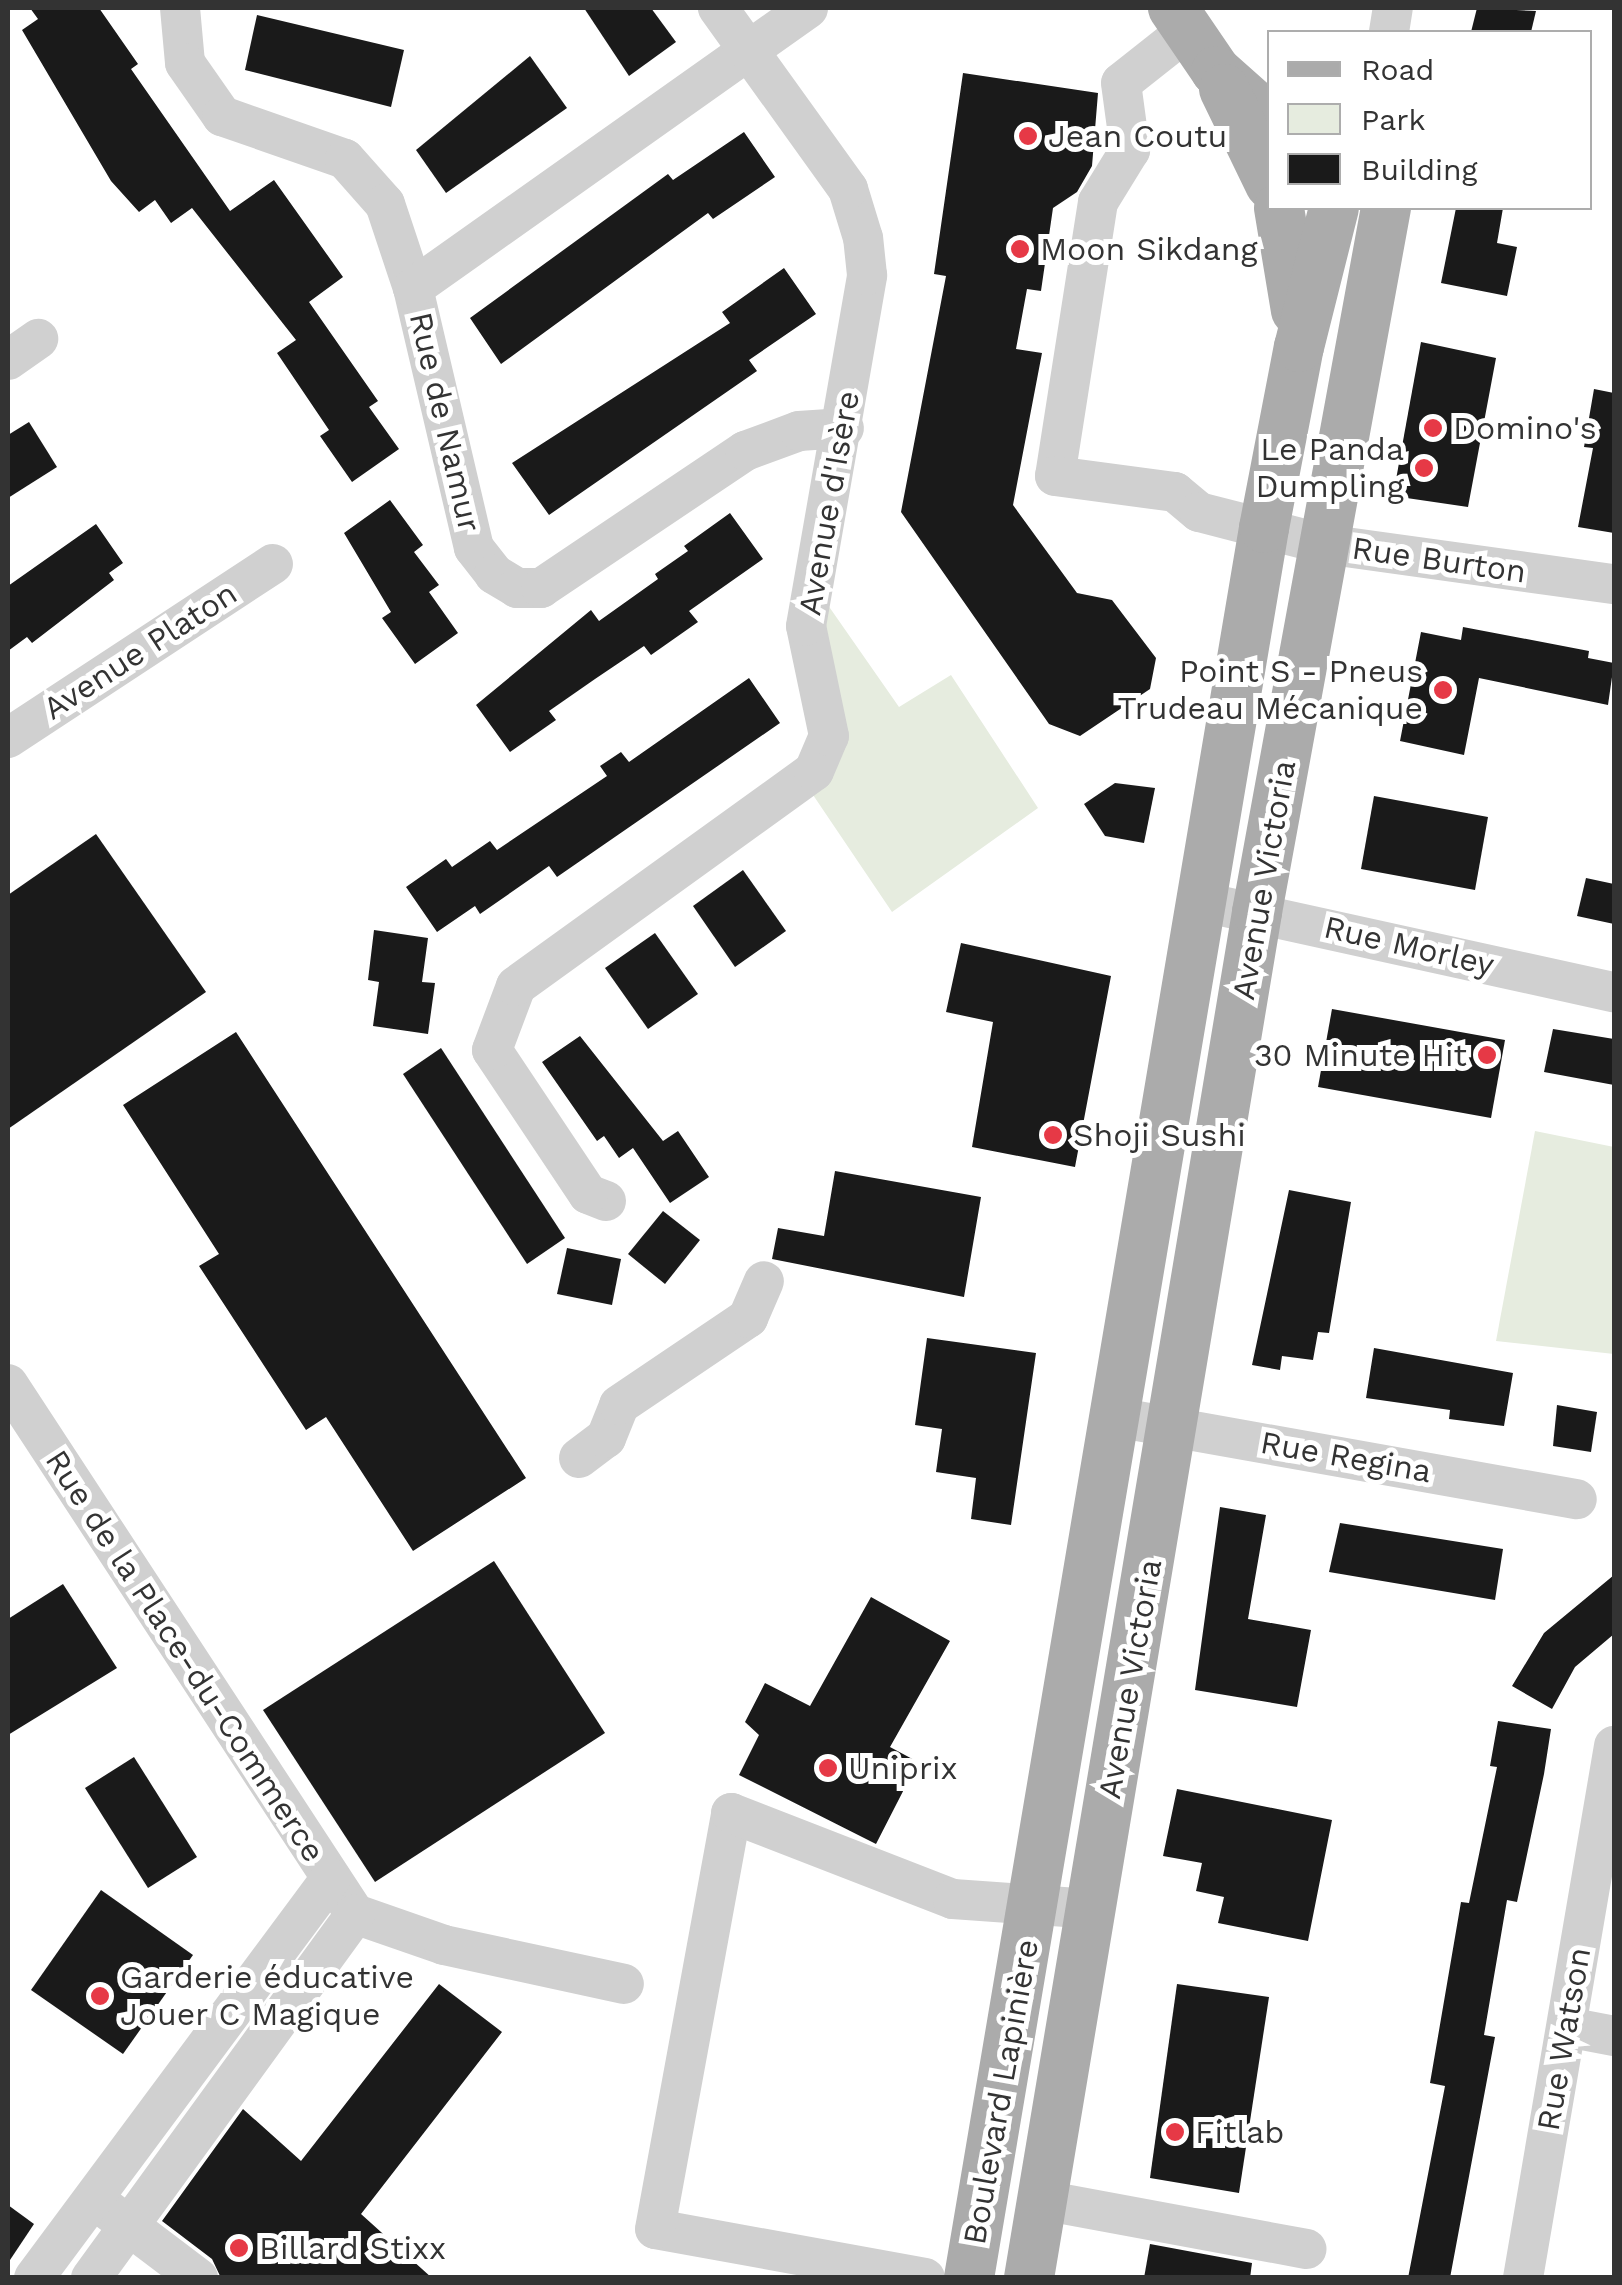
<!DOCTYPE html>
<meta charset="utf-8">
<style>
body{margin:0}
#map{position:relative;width:1622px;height:2285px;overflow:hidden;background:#fff;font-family:"Work Sans",sans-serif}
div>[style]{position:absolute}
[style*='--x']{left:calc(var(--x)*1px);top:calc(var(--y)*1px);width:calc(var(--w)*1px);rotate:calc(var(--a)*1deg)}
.green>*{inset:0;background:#e6ecdf}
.building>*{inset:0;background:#1a1a1a}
.minor>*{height:40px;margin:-20px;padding:0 20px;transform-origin:20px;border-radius:20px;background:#d0d0d0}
.major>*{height:50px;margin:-25px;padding:0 25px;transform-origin:25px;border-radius:25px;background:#ababab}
.dots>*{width:28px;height:28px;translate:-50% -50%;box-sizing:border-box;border:5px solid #fff;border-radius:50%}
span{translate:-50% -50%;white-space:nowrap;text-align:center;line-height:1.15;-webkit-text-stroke:10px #fff;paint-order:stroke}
.poi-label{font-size:32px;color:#333}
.left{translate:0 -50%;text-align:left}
.right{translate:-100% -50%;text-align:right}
.street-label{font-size:32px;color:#333}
.frame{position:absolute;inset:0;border:10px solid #333;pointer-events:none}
.legend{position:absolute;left:1267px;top:30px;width:325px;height:180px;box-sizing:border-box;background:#fff;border:2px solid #adadad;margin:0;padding:12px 18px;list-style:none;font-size:30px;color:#333}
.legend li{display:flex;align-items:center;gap:20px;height:50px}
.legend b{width:50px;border:2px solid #adadad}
</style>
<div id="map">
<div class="green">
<div style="clip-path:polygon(823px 598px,899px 707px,951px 675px,1038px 808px,892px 912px,809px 789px)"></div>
<div style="clip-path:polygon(1535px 1131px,1614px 1147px,1614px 1354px,1496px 1341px)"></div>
</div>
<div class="building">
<div style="clip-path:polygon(30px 8px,99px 8px,138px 64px,131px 69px,230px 211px,274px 180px,343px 277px,309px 302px,378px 401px,369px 407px,399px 449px,352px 482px,320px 436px,329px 430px,277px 353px,296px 340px,192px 208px,171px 223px,155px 200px,139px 212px,111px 181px,22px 30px,38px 19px)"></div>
<div style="clip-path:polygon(584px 8px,651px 8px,676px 42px,629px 76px)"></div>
<div style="clip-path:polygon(1477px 8px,1536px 11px,1531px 32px,1471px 32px)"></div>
<div style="clip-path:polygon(257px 15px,404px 50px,391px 107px,245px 70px)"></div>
<div style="clip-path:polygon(530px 56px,567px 108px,446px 193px,416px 150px)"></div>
<div style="clip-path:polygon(963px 73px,1098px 93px,1092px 166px,1077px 192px,1053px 208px,1041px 291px,1027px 289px,1016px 349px,1042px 353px,1013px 505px,1077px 593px,1112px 600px,1156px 658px,1150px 689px,1080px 736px,1049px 724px,901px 512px,946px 276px,934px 274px)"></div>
<div style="clip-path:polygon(744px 132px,775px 177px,713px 219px,708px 213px,501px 364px,470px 318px,668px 174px,673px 180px)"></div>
<div style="clip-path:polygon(1456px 208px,1503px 208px,1497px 243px,1517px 247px,1507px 296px,1441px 283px)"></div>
<div style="clip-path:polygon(784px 268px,816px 314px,749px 360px,757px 371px,549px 515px,512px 463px,730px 323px,722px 312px)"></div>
<div style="clip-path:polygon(1421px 342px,1496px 358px,1468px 507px,1393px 496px)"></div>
<div style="clip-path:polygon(1594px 389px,1614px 393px,1614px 533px,1578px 527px,1593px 448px,1584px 447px)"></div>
<div style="clip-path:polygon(29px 422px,57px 467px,8px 498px,8px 435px)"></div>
<div style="clip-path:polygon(390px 500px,423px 545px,414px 552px,439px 585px,429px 592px,458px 633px,415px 664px,382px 618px,391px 612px,344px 533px)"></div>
<div style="clip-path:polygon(730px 513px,763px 559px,689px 611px,698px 622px,651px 655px,644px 646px,595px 679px,549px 711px,556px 720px,510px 752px,476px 705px,591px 610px,599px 621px,658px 579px,655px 574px,688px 551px,684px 546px)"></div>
<div style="clip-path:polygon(96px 524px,123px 563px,109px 573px,114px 580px,32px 643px,27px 637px,8px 651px,8px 586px)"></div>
<div style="clip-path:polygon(1463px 627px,1589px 651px,1588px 658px,1614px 663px,1608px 705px,1479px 678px,1464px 755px,1400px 741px,1421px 632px,1461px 640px)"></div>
<div style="clip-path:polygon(749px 678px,780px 723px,557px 877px,549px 866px,480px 914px,475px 906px,437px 932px,406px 887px,446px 859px,452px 867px,490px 841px,497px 850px,607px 776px,600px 766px,621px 752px,629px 762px)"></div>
<div style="clip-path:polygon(1115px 783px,1155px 788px,1144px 843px,1105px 836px,1084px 804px)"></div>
<div style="clip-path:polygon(1374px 796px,1488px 817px,1475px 890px,1361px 869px)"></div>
<div style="clip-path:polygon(96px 834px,206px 992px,8px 1129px,8px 895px)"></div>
<div style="clip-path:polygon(743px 870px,786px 931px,735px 967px,693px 906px)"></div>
<div style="clip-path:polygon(1586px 878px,1614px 884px,1614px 924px,1577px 916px)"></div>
<div style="clip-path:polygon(374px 930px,428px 938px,422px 982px,435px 983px,428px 1034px,373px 1026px,379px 982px,368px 980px)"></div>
<div style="clip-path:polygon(655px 933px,698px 994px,648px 1029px,605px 968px)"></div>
<div style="clip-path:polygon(961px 943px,1111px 976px,1075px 1167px,972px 1147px,993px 1022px,946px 1012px)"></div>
<div style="clip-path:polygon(1332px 1009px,1505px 1040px,1491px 1118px,1318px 1087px)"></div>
<div style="clip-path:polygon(1553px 1029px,1614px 1039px,1614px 1085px,1544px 1072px)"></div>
<div style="clip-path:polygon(236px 1032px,526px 1478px,413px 1551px,326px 1417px,306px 1430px,199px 1266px,219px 1254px,123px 1105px)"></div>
<div style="clip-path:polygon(580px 1036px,663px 1141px,678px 1131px,709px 1177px,670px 1203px,633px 1148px,619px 1158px,604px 1136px,597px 1141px,542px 1062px)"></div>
<div style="clip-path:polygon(441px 1048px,565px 1238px,527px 1264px,403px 1074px)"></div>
<div style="clip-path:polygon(835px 1171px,981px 1197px,964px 1297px,772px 1259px,778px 1228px,824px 1236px)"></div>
<div style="clip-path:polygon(1289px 1190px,1351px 1202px,1329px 1333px,1318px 1332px,1313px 1360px,1282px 1356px,1280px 1370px,1252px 1365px)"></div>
<div style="clip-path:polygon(663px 1211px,700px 1240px,665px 1284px,628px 1254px)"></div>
<div style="clip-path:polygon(567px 1248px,621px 1259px,612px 1305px,557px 1294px)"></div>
<div style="clip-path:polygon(927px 1338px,1036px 1353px,1011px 1525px,971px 1519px,976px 1478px,936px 1472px,942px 1429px,915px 1425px)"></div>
<div style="clip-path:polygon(1374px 1348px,1513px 1373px,1504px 1426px,1449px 1419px,1450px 1410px,1366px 1398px)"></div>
<div style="clip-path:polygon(1557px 1405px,1597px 1412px,1591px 1452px,1553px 1446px)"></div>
<div style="clip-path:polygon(1220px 1507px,1266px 1515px,1248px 1619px,1311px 1630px,1297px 1707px,1195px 1690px)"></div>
<div style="clip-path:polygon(1340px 1523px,1503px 1549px,1495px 1600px,1329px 1572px)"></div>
<div style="clip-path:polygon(494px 1561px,605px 1733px,375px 1882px,263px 1710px)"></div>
<div style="clip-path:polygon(1614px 1575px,1614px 1634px,1575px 1667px,1552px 1709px,1512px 1686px,1544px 1633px)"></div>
<div style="clip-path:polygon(63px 1584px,117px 1668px,8px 1735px,8px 1619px)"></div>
<div style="clip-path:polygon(871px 1597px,950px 1641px,890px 1747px,918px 1762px,876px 1844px,739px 1775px,759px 1735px,745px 1722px,765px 1683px,810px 1706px)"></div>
<div style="clip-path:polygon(1498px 1721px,1551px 1729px,1544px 1774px,1517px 1902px,1507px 1900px,1484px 2035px,1495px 2037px,1450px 2278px,1408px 2278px,1445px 2086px,1430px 2083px,1461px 1902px,1469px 1903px,1497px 1767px,1490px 1766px)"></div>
<div style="clip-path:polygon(134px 1757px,197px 1857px,148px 1888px,85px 1788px)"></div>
<div style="clip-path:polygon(1177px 1789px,1332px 1820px,1308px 1941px,1218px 1923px,1224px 1897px,1196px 1891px,1202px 1863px,1163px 1856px)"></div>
<div style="clip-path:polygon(101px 1890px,193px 1955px,123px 2054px,31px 1990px)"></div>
<div style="clip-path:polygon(439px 1984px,502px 2032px,361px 2214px,432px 2278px,221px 2278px,212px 2259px,162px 2221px,243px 2109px,301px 2161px)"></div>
<div style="clip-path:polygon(1177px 1984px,1269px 1997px,1239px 2193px,1150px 2178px)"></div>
<div style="clip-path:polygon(8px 2205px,34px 2224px,8px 2263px)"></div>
<div style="clip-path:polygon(1150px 2244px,1252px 2263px,1250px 2278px,1144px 2278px)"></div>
</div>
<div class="minor">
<div style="--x:180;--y:8;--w:55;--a:84.8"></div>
<div style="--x:185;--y:63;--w:65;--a:55.1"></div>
<div style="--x:222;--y:116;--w:130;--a:19.3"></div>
<div style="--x:345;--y:159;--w:60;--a:48.4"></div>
<div style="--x:385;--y:204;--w:89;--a:71.6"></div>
<div style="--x:413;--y:288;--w:267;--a:76.8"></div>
<div style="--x:474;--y:548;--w:33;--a:52"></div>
<div style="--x:494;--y:574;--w:27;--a:31"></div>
<div style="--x:517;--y:588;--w:24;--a:0"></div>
<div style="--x:541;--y:588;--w:246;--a:-33.9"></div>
<div style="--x:745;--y:451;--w:58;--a:-20.3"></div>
<div style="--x:799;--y:431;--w:45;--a:-3.8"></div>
<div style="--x:1188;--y:30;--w:85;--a:141.7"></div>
<div style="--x:1121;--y:83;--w:68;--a:82.3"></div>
<div style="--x:1130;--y:150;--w:61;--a:121.6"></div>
<div style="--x:1098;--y:202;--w:277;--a:98.9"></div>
<div style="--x:1055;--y:476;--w:121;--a:7.6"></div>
<div style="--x:1175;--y:492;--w:31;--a:40"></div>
<div style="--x:1199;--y:512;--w:129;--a:14.4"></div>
<div style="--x:1324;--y:544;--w:293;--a:7.9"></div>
<div style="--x:1389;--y:32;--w:24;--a:-81"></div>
<div style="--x:413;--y:288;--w:484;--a:-35.3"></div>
<div style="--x:8;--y:360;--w:37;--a:-35"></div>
<div style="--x:8;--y:738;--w:317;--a:-33.3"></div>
<div style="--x:1203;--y:902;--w:421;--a:12.4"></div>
<div style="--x:606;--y:1201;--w:19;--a:-159"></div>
<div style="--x:588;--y:1194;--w:173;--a:-123.7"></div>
<div style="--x:492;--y:1050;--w:68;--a:-69.4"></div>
<div style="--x:516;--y:986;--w:367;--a:-35.8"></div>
<div style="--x:814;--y:771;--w:38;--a:-67"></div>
<div style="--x:829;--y:736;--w:112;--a:-101.8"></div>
<div style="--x:806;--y:626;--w:356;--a:-80.1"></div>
<div style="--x:867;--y:275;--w:37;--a:-96"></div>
<div style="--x:863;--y:238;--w:51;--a:-107"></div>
<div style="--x:848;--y:189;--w:223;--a:-125.7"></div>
<div style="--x:8;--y:1384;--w:633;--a:56.79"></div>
<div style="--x:1115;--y:1417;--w:469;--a:10.1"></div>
<div style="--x:579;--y:1458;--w:34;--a:-37"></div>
<div style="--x:606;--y:1438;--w:35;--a:-68"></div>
<div style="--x:619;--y:1405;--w:156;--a:-34"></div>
<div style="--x:748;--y:1318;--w:40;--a:-66.6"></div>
<div style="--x:355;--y:1914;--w:94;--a:19.2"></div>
<div style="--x:444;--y:1945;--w:184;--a:12.2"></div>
<div style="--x:1567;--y:2027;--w:48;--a:10.8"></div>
<div style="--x:1042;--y:2200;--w:269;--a:10.5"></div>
<div style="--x:108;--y:2210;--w:113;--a:37.1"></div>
<div style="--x:34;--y:2278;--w:498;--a:-53.4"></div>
<div style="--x:91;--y:2278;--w:450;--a:-54"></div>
<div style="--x:925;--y:2278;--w:274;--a:-169.7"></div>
<div style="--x:655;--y:2229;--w:423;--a:-79.6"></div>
<div style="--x:731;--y:1813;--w:238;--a:21.2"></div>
<div style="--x:953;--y:1899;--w:138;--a:4.1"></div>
<div style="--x:1523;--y:2278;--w:540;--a:-80.29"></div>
</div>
<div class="major">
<div style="--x:1173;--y:8;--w:76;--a:55.7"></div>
<div style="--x:1216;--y:71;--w:72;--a:41.6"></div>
<div style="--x:1224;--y:89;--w:106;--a:64.2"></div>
<div style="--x:1279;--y:208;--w:104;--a:80.6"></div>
<div style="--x:969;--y:2278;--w:1775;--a:-80.43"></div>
<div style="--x:1264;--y:528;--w:184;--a:-79.1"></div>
<div style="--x:1299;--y:347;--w:143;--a:-75.9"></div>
<div style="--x:1029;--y:2278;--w:1385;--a:-80.52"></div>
<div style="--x:1257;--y:912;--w:716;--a:-79.62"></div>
</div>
<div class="dots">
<div style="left:1028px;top:136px;background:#e63946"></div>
<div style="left:1020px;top:249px;background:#e63946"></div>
<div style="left:1433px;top:428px;background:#e63946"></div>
<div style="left:1424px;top:468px;background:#e63946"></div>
<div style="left:1443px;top:690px;background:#e63946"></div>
<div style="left:1487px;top:1055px;background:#e63946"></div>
<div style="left:1053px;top:1135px;background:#e63946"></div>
<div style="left:828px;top:1768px;background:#e63946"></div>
<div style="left:100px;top:1996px;background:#e63946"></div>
<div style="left:1175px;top:2132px;background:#e63946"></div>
<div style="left:239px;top:2248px;background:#e63946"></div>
</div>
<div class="poi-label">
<span class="left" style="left:1048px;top:136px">Jean Coutu</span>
<span class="left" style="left:1040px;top:249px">Moon Sikdang</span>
<span class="left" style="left:1453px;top:428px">Domino's</span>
<span class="right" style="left:1404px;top:468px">Le Panda<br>Dumpling</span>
<span class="right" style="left:1423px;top:690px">Point S - Pneus<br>Trudeau Mécanique</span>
<span class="right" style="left:1467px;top:1055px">30 Minute Hit</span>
<span class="left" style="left:1073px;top:1135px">Shoji Sushi</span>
<span class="left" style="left:848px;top:1768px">Uniprix</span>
<span class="left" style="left:120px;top:1996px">Garderie éducative<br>Jouer C Magique</span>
<span class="left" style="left:1195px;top:2132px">Fitlab</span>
<span class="left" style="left:259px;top:2248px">Billard Stixx</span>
</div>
<div class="street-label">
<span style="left:445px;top:422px;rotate:77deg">Rue de Namur</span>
<span style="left:829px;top:503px;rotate:-80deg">Avenue d'Isère</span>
<span style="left:1439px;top:560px;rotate:8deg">Rue Burton</span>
<span style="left:140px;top:651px;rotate:-33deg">Avenue Platon</span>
<span style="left:1264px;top:880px;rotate:-80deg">Avenue Victoria</span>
<span style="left:1409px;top:946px;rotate:13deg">Rue Morley</span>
<span style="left:1346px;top:1457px;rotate:10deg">Rue Regina</span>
<span style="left:185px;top:1656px;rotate:57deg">Rue de la Place-du-Commerce</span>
<span style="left:1130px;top:1679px;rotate:-80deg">Avenue Victoria</span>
<span style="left:1564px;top:2039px;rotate:-80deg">Rue Watson</span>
<span style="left:1001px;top:2092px;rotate:-80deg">Boulevard Lapinière</span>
</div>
<div class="frame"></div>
<ul class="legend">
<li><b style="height:12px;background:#ababab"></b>Road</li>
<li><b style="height:28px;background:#e6ecdf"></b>Park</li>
<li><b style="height:28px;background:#1a1a1a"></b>Building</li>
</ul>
</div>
